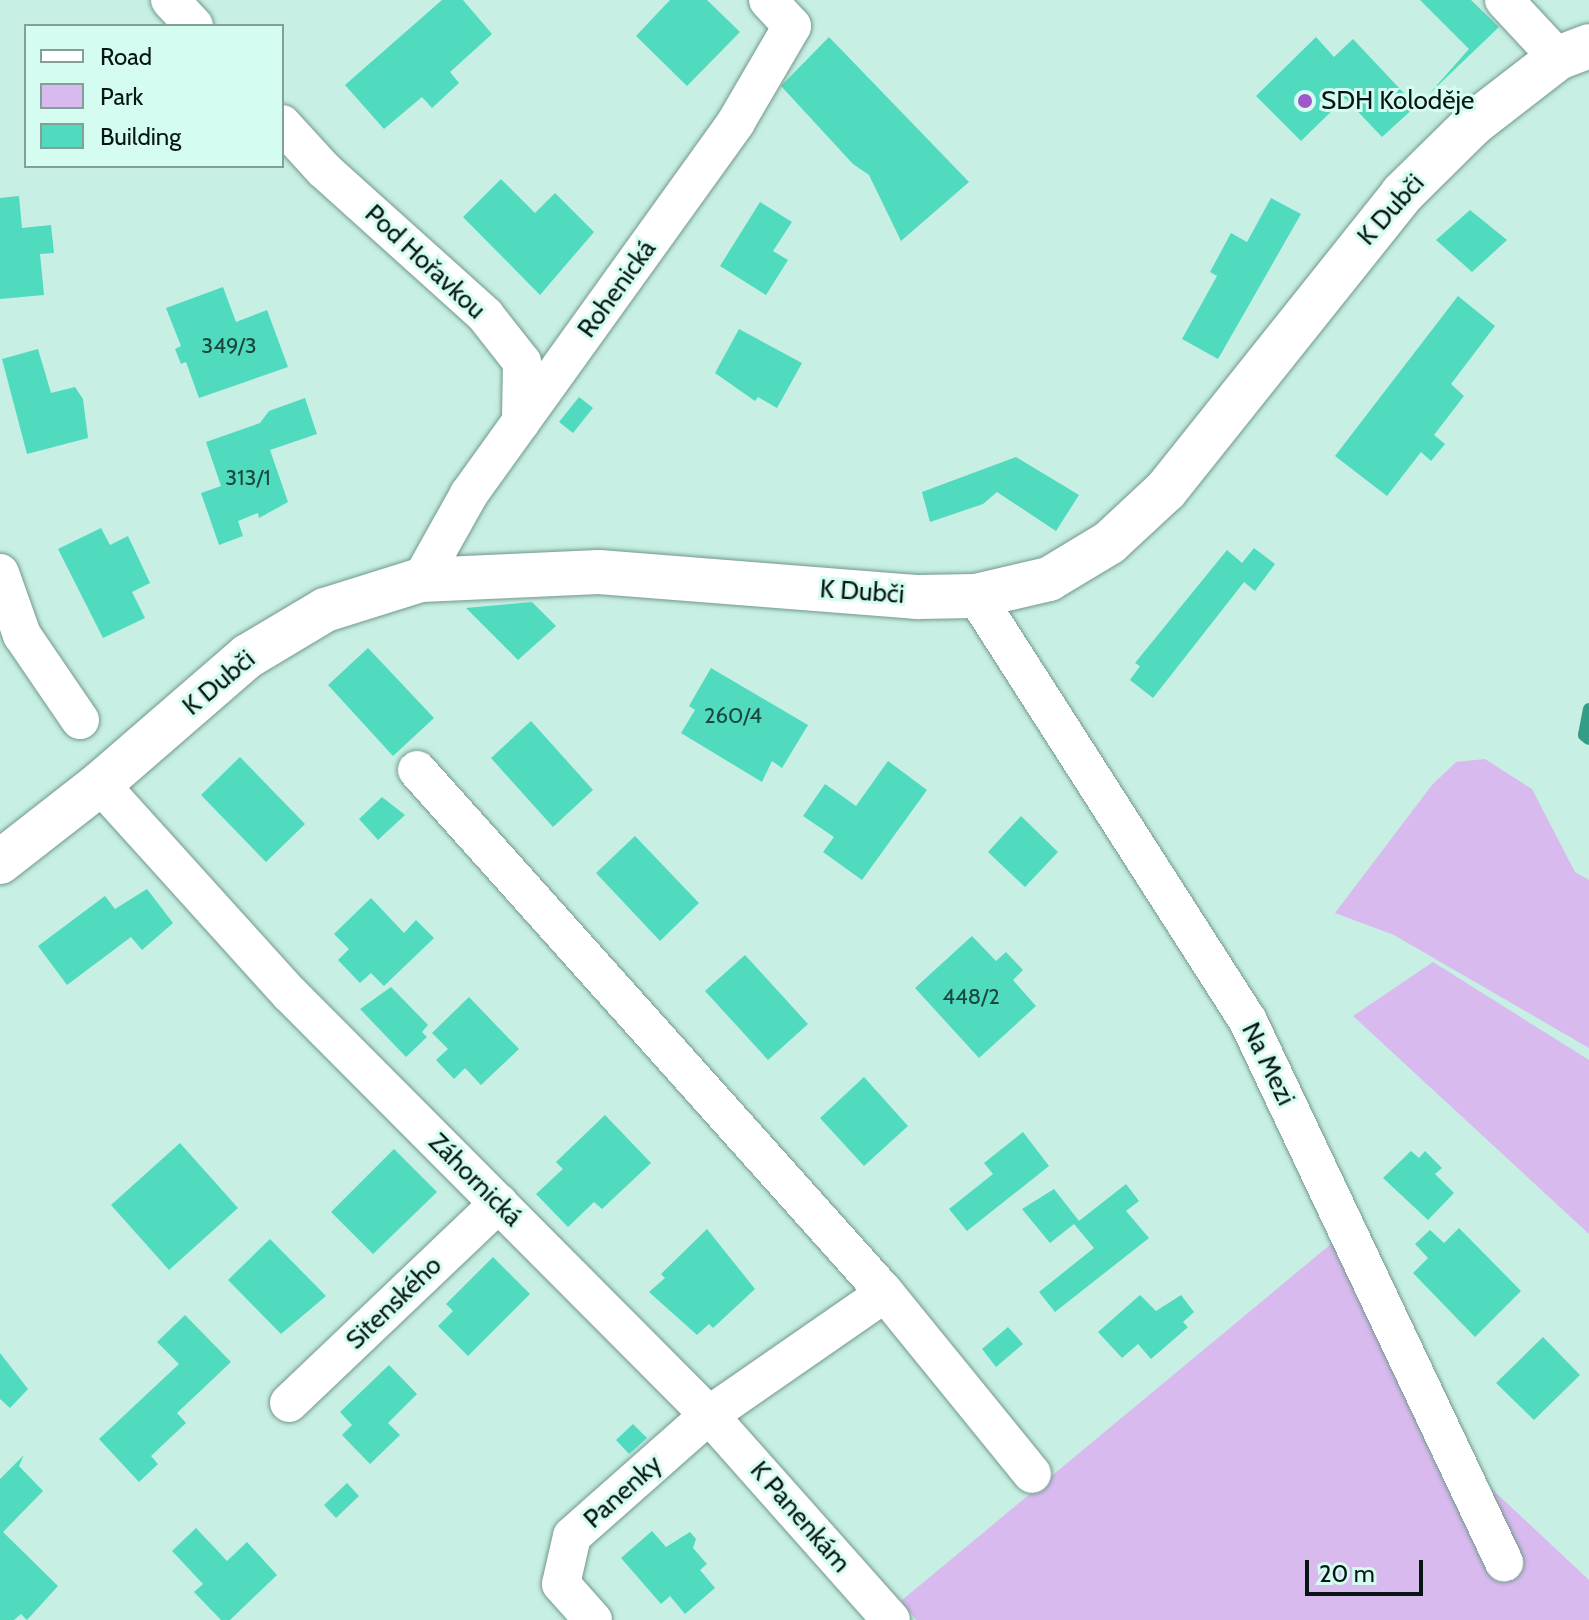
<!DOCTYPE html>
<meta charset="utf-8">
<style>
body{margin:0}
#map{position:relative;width:1589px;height:1620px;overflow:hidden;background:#c7efe4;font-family:Cabin,sans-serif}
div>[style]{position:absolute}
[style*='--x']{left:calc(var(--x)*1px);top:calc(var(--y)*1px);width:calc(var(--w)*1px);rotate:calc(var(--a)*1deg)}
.green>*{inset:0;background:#d9baef}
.stream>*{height:12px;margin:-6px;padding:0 6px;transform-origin:6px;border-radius:6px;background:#339d88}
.building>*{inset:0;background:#50dbbf}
.roads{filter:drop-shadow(0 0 2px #73988e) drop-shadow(0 0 2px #73988e)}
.minor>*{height:38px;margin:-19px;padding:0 19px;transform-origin:19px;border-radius:19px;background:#fff}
.tertiary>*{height:44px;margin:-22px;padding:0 22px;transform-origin:22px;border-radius:22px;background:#fff}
.dots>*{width:22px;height:22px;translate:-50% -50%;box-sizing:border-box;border:4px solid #d4fcf1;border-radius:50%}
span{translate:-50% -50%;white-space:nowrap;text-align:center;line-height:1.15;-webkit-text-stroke:6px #d4fcf1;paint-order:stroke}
.number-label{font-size:22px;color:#1a473e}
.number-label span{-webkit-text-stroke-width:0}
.poi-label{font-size:26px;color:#081613}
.left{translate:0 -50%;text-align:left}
.street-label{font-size:26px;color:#081613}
.legend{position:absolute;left:24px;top:24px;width:260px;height:144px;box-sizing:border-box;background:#d4fcf1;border:2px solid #82a098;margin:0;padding:10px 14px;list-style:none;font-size:24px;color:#081613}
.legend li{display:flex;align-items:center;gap:16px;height:40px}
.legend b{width:40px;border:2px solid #82a098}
.scale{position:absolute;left:1305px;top:1560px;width:118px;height:36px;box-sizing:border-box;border:4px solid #081613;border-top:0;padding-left:10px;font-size:24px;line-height:28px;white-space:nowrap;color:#081613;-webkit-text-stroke:6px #d4fcf1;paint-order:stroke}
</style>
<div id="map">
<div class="green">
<div style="clip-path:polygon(1485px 759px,1532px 789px,1575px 872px,1589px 880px,1589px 1048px,1394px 935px,1335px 913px,1432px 785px,1456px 762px)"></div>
<div style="clip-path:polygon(1433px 962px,1589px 1060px,1589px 1234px,1353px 1016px)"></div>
<div style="clip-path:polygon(1343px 1234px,1478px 1476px,1589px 1580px,1589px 1620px,916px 1620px,901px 1601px)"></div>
</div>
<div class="stream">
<div style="--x:1589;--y:709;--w:26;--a:101"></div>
<div style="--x:1584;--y:735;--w:6;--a:39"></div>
</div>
<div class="building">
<div style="clip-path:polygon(442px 0,463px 0,492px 34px,450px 72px,459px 83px,432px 108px,422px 97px,384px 129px,345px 85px)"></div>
<div style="clip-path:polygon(670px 0,707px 0,740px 32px,687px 86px,636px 36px)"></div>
<div style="clip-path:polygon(1420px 0,1471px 0,1499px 27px,1429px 94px,1469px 49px)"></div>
<div style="clip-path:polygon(829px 37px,969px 182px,901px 241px,869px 175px,853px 164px,781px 86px)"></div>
<div style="clip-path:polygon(1316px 37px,1334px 57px,1353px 39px,1416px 106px,1382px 137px,1345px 98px,1301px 141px,1256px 96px)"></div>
<div style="clip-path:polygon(501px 179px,535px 213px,555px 193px,594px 232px,540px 295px,463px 217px)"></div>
<div style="clip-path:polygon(19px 196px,22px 228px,51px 225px,54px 253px,40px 254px,44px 295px,0 299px,0 198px)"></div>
<div style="clip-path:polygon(1271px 198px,1301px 214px,1218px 359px,1182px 339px,1217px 276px,1210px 272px,1231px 233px,1247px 242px)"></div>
<div style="clip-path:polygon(760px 202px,792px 222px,773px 251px,788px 260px,766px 295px,720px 266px)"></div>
<div style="clip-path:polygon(1470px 210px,1507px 240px,1472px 272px,1436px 240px)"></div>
<div style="clip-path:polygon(223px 287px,236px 322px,267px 310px,288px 367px,199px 398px,186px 362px,181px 364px,175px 349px,181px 346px,166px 308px)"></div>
<div style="clip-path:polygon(1458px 296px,1495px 326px,1451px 384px,1464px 396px,1434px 435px,1445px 444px,1431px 461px,1421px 452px,1387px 496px,1335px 456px)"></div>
<div style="clip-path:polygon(739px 329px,802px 363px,777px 408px,758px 397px,755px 401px,715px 373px)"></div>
<div style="clip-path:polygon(38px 349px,51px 393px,75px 387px,83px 399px,88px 438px,27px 454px,2px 359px)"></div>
<div style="clip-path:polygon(579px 397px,593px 408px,573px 433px,559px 422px)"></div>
<div style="clip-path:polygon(305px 398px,317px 434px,270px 450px,288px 502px,259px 518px,258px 513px,238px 521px,243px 536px,219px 545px,201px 493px,221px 486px,206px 442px,260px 423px,269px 411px)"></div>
<div style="clip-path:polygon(1016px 457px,1079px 495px,1056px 531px,997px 492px,983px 504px,930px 522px,922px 492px)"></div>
<div style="clip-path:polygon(101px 528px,110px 545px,128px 536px,150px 583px,132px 592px,145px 618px,103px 638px,58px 549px)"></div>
<div style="clip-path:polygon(1254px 548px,1275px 564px,1255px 591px,1244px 582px,1153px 698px,1130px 680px,1140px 666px,1135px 663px,1227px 550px,1242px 563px)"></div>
<div style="clip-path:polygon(532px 602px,556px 626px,518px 660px,466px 608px)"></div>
<div style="clip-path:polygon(368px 648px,434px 718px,393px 756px,328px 685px)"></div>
<div style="clip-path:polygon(711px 668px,808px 725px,782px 768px,772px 761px,762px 782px,681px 733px,695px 710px,689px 706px)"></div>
<div style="clip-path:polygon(531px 721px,593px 790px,553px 827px,491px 758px)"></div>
<div style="clip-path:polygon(240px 757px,305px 824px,266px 862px,201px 795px)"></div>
<div style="clip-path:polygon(888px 761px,927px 790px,862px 880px,823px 852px,834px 837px,803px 816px,825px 784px,856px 806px)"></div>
<div style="clip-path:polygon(382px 797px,405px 815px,378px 840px,359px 819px)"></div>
<div style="clip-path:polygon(1021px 816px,1058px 852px,1025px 887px,988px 852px)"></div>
<div style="clip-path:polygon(635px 836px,699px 903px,660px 941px,596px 873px)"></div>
<div style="clip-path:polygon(147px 889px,173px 923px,142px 950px,131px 937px,67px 985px,38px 946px,105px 896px,115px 909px)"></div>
<div style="clip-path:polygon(371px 898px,404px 933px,416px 920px,434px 938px,384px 986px,371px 973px,360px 983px,338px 960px,349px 949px,334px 934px)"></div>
<div style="clip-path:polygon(972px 936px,996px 961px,1006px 952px,1023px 970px,1013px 980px,1036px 1006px,979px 1058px,915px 988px)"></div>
<div style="clip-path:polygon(745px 955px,808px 1024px,768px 1060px,705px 991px)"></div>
<div style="clip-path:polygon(391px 987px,428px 1025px,422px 1032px,427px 1037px,406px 1057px,360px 1009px)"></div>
<div style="clip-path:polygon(469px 997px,519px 1049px,481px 1085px,465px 1068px,454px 1079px,436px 1060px,448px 1049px,432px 1033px)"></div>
<div style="clip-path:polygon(864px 1077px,908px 1126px,864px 1166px,820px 1118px)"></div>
<div style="clip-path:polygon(605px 1115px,651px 1163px,602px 1209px,594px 1202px,568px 1227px,536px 1194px,563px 1169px,556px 1162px)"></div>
<div style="clip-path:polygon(1023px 1132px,1049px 1166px,967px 1231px,949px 1209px,993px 1174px,984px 1163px)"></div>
<div style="clip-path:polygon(180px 1143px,238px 1208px,169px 1270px,111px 1205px)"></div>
<div style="clip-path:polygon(394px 1149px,437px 1192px,373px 1254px,331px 1212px)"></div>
<div style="clip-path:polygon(1411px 1151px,1419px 1158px,1425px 1151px,1442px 1168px,1435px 1174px,1454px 1193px,1428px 1220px,1383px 1178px)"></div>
<div style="clip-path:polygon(1126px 1184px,1139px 1201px,1126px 1211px,1149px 1238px,1055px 1312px,1039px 1292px,1094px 1248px,1074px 1224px,1050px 1243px,1022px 1209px,1054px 1189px,1079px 1221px)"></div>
<div style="clip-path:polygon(1459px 1228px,1521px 1291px,1475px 1337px,1413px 1273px,1428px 1258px,1415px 1244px,1430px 1230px,1444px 1243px)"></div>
<div style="clip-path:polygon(707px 1229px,755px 1289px,713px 1328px,709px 1324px,697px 1335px,649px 1292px,665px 1278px,661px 1274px)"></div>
<div style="clip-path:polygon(270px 1239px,326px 1296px,281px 1334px,228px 1280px)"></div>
<div style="clip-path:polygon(493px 1257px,530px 1294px,468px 1356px,438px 1326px,453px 1311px,446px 1304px)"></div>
<div style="clip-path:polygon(1140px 1295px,1156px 1311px,1181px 1295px,1194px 1312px,1183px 1322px,1188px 1327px,1151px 1359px,1138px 1344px,1122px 1358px,1098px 1332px)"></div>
<div style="clip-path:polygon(185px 1315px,231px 1362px,177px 1413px,186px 1423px,151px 1456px,158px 1464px,139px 1482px,99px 1439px,179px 1364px,157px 1342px)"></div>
<div style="clip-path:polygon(1008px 1327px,1023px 1344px,996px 1367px,982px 1349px)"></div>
<div style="clip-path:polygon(1543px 1337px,1580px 1375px,1534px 1420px,1496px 1383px)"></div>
<div style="clip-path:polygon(0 1353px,28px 1389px,10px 1408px,0 1399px)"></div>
<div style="clip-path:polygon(389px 1365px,417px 1394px,388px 1423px,400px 1435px,370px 1464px,342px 1435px,352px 1425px,340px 1412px)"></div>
<div style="clip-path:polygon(633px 1424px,647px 1438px,629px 1454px,616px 1440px)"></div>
<div style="clip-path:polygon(24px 1455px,19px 1466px,43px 1491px,3px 1532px,58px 1586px,27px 1620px,21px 1614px,14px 1620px,0 1620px,0 1479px)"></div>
<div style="clip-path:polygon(347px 1483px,359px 1496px,336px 1518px,324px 1505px)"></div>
<div style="clip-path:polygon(196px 1528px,227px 1561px,247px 1542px,277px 1575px,230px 1620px,221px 1620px,194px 1592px,203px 1584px,172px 1551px)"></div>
<div style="clip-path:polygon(652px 1531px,666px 1547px,690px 1532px,696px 1539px,693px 1548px,707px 1564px,700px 1570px,715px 1588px,685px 1614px,670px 1596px,661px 1604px,621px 1558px)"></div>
</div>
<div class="roads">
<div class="minor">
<div style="--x:170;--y:0;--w:35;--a:47"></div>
<div style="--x:1504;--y:0;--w:79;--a:47"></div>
<div style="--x:282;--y:124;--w:62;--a:47.6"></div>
<div style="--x:324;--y:170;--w:217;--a:42"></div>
<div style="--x:485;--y:315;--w:60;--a:51.8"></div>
<div style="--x:522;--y:362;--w:60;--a:91"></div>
<div style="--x:0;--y:573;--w:66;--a:70.5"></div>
<div style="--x:22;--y:635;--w:103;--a:55.7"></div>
<div style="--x:421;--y:580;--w:98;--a:-60.8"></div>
<div style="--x:469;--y:494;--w:458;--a:-54.3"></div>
<div style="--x:736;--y:122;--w:111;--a:-59.7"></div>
<div style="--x:792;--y:26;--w:35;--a:-133"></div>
<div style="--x:976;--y:596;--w:505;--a:57.38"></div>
<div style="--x:1248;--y:1021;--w:599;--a:64.68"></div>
<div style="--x:417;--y:770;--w:702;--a:48.18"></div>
<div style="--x:885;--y:1293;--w:233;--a:50.9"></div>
<div style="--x:100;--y:784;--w:283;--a:47.9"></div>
<div style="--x:290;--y:994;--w:594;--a:45.14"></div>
<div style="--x:709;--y:1415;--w:214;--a:-34.7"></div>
<div style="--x:289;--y:1403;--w:290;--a:-43.6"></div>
<div style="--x:593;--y:1620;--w:48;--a:-131.6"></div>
<div style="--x:561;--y:1584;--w:49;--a:-77.1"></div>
<div style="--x:572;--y:1536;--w:183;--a:-41.5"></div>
<div style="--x:709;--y:1415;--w:274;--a:48.4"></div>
</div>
<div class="tertiary">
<div style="--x:0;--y:862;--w:127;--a:-38"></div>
<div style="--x:100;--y:784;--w:196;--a:-40.9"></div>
<div style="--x:248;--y:656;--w:90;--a:-30.9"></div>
<div style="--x:325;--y:610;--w:101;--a:-17.4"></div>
<div style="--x:421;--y:580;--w:178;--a:-2.6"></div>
<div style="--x:599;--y:572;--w:321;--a:4.5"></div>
<div style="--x:919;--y:597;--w:57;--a:-1"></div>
<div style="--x:976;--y:596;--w:75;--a:-13.1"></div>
<div style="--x:1049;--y:579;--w:70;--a:-31"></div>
<div style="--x:1109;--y:543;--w:78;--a:-42.9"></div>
<div style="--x:1166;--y:490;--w:379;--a:-51.4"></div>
<div style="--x:1402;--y:194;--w:101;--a:-44.6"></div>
<div style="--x:1474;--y:123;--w:106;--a:-37.7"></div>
<div style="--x:1558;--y:58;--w:33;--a:-21"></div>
</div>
</div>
<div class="dots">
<div style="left:1305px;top:101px;background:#9f57ca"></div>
</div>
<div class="number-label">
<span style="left:229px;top:346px">349/3</span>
<span style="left:248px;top:478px">313/1</span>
<span style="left:733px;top:716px">260/4</span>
<span style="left:971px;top:997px">448/2</span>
</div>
<div class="poi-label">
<span class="left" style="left:1321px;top:101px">SDH Koloděje</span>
</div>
<div class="street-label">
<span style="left:1391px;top:210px;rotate:-48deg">K Dubči</span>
<span style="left:425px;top:262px;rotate:43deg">Pod Hořavkou</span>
<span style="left:617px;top:289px;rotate:-54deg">Rohenická</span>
<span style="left:862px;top:592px;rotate:4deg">K Dubči</span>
<span style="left:219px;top:683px;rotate:-40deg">K Dubči</span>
<span style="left:1268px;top:1064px;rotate:64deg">Na Mezi</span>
<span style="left:475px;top:1180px;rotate:45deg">Záhornická</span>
<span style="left:394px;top:1303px;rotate:-44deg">Sitenského</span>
<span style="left:623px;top:1492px;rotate:-42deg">Panenky</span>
<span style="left:800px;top:1517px;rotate:49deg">K Panenkám</span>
</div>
<ul class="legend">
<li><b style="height:10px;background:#fff"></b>Road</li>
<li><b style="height:22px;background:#d9baef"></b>Park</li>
<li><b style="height:22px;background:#50dbbf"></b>Building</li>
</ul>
<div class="scale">20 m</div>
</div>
